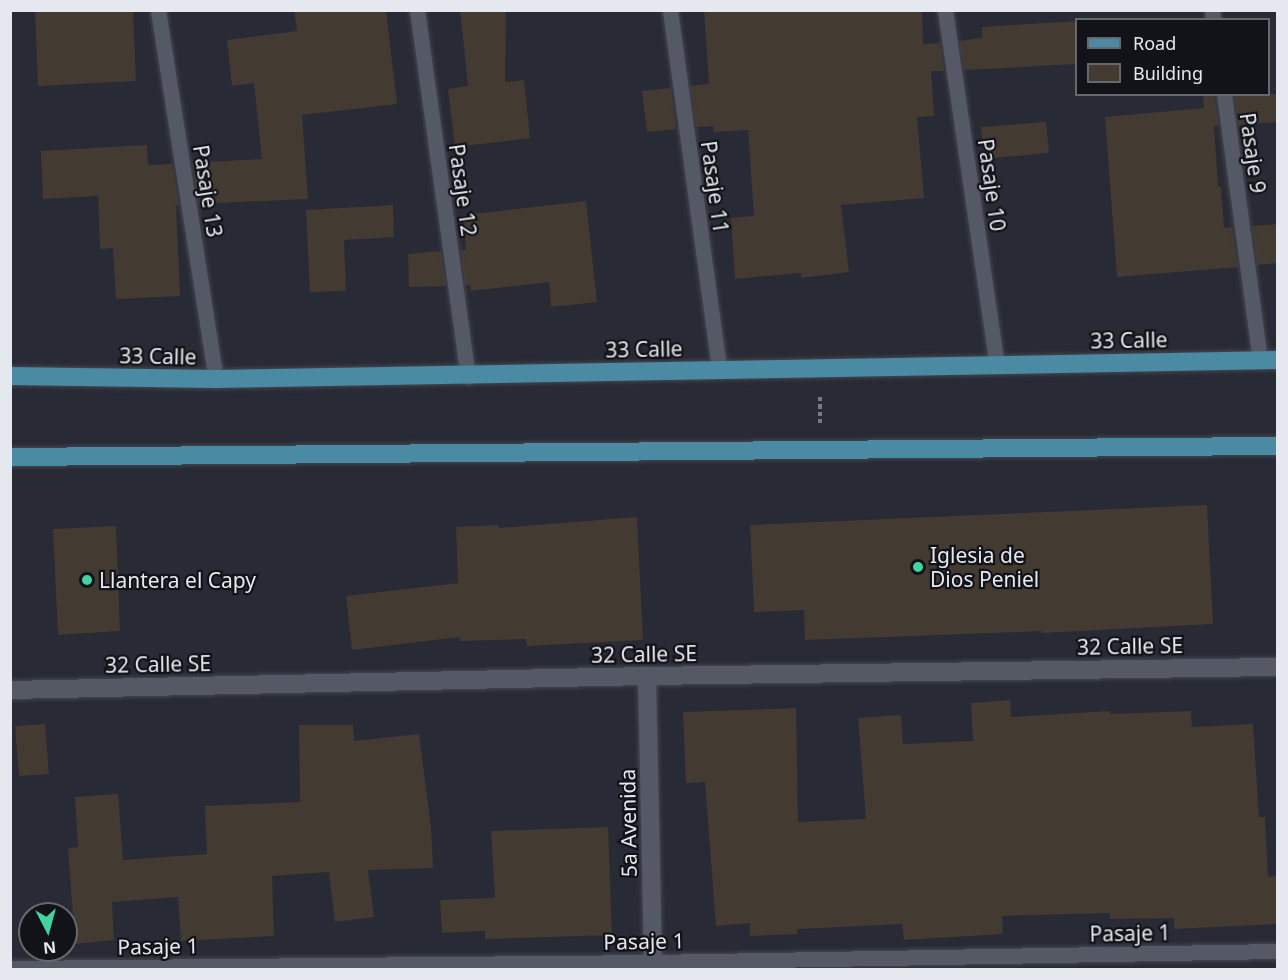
<!DOCTYPE html>
<style>
body{margin:0}
#map{position:relative;width:1288px;height:980px;overflow:hidden;background:#282a35;font-family:"Noto Sans",sans-serif}
div>[style]{position:absolute}
[style*='--x']{left:calc(var(--x)*1px);top:calc(var(--y)*1px);width:calc(var(--w)*1px);rotate:calc(var(--a)*1deg)}
.building>*{inset:0;background:#433a31}
.path>*{height:4px;margin-top:-2px;transform-origin:0;background:repeating-linear-gradient(90deg,#777982 0 4.5px,transparent 0 7.5px)}
.roads{filter:drop-shadow(0 0 2px #44464f) drop-shadow(0 0 2px #44464f)}
.lane>*{height:15px;margin:-7.5px;padding:0 7.5px;transform-origin:7.5px;border-radius:7.5px;background:#555865}
.street>*{height:18px;margin:-9px;padding:0 9px;transform-origin:9px;border-radius:9px;background:#555865}
.primary>*{height:18px;margin:-9px;padding:0 9px;transform-origin:9px;border-radius:9px;background:#4a8aa3}
.dots>*{width:16px;height:16px;translate:-50% -50%;box-sizing:border-box;border:3px solid #121318;border-radius:50%}
span{translate:-50% -50%;white-space:nowrap;text-align:center;line-height:1.15;-webkit-text-stroke:4.5px #121318;paint-order:stroke}
.street-label{font-size:21px;color:#e6e8ef}
.poi-label{font-size:21px;color:#e6e8ef}
.left{translate:0 -50%;text-align:left}
.frame{position:absolute;inset:0;border:12px solid #e6e8ef;pointer-events:none}
.legend{position:absolute;left:1075px;top:18px;width:195px;height:78px;box-sizing:border-box;background:#121318;border:2px solid #67686e;margin:0;padding:8px 10px;list-style:none;font-size:18px;color:#e6e8ef}
.legend li{display:flex;align-items:center;gap:12px;height:30px}
.legend b{width:30px;border:2px solid #67686e}
.north{position:absolute;left:18px;top:902px;width:60px;height:60px;box-sizing:border-box;background:#121318;border:2px solid #67686e;border-radius:50%;rotate:174deg;font-size:16px;font-weight:700;line-height:24px;text-align:center;color:#e6e8ef}
.north::after{content:'';display:block;margin:auto;width:21px;height:27px;background:#41d4a1;clip-path:polygon(50% 0,100% 100%,50% 72%,0 100%)}
</style>
<div id="map">
<div class="building">
<div style="clip-path:polygon(35px 10px,133px 10px,136px 81px,38px 86px)"></div>
<div style="clip-path:polygon(294px 10px,386px 10px,397px 104px,302px 115px,308px 199px,198px 204px,192px 163px,262px 159px,254px 83px,232px 86px,227px 40px,297px 31px)"></div>
<div style="clip-path:polygon(460px 10px,506px 10px,505px 82px,524px 80px,530px 138px,455px 147px,448px 89px,468px 86px)"></div>
<div style="clip-path:polygon(704px 10px,922px 10px,923px 44px,940px 43px,944px 71px,931px 71px,934px 116px,917px 117px,924px 198px,841px 205px,849px 272px,801px 278px,801px 273px,735px 279px,731px 218px,754px 216px,748px 130px,714px 132px,713px 126px,696px 127px,690px 86px,709px 84px)"></div>
<div style="clip-path:polygon(1077px 21px,1077px 64px,964px 70px,959px 41px,982px 38px,982px 27px)"></div>
<div style="clip-path:polygon(671px 88px,676px 129px,647px 132px,642px 91px)"></div>
<div style="clip-path:polygon(1203px 94px,1214px 94px,1219px 126px,1214px 126px,1218px 187px,1221px 187px,1224px 228px,1232px 227px,1238px 267px,1117px 277px,1105px 117px,1204px 108px)"></div>
<div style="clip-path:polygon(1234px 94px,1278px 94px,1278px 122px,1238px 125px)"></div>
<div style="clip-path:polygon(1046px 122px,1049px 153px,984px 159px,981px 127px)"></div>
<div style="clip-path:polygon(147px 145px,148px 165px,172px 164px,179px 205px,176px 205px,180px 296px,116px 299px,113px 248px,100px 249px,98px 196px,43px 199px,41px 151px)"></div>
<div style="clip-path:polygon(586px 201px,597px 302px,551px 307px,549px 282px,471px 291px,470px 285px,465px 285px,460px 250px,466px 250px,463px 215px)"></div>
<div style="clip-path:polygon(393px 205px,394px 237px,344px 240px,346px 291px,310px 292px,306px 210px)"></div>
<div style="clip-path:polygon(1278px 224px,1278px 263px,1257px 265px,1252px 226px)"></div>
<div style="clip-path:polygon(441px 251px,446px 286px,409px 287px,408px 254px)"></div>
<div style="clip-path:polygon(1207px 505px,1213px 624px,1042px 633px,1042px 631px,805px 640px,804px 610px,754px 612px,750px 525px)"></div>
<div style="clip-path:polygon(637px 517px,643px 640px,527px 646px,526px 639px,460px 641px,459px 637px,352px 650px,346px 596px,458px 583px,456px 527px,498px 525px,499px 528px)"></div>
<div style="clip-path:polygon(116px 526px,120px 631px,58px 635px,53px 529px)"></div>
<div style="clip-path:polygon(1010px 700px,1011px 717px,1110px 711px,1110px 714px,1191px 711px,1192px 727px,1253px 724px,1259px 817px,1265px 817px,1268px 877px,1278px 876px,1278px 924px,1174px 929px,1174px 918px,1110px 919px,1110px 913px,1002px 916px,1003px 934px,904px 940px,902px 924px,797px 929px,797px 934px,750px 936px,750px 923px,716px 926px,705px 782px,686px 783px,683px 712px,796px 708px,798px 822px,866px 819px,858px 718px,901px 715px,903px 744px,973px 741px,971px 703px)"></div>
<div style="clip-path:polygon(45px 724px,49px 774px,19px 776px,15px 726px)"></div>
<div style="clip-path:polygon(299px 725px,353px 725px,354px 741px,419px 734px,431px 827px,433px 868px,368px 870px,374px 917px,335px 922px,329px 872px,272px 876px,274px 936px,181px 941px,178px 897px,112px 902px,114px 940px,75px 944px,68px 848px,78px 847px,75px 797px,118px 794px,123px 860px,207px 854px,205px 806px,300px 802px)"></div>
<div style="clip-path:polygon(608px 827px,612px 935px,485px 939px,485px 931px,442px 933px,440px 900px,495px 898px,491px 831px)"></div>
</div>
<div class="path">
<div style="--x:820;--y:397;--w:26;--a:90"></div>
</div>
<div class="roads">
<div class="lane">
<div style="--x:158;--y:10;--w:374;--a:81.1"></div>
<div style="--x:417;--y:10;--w:370;--a:82.1"></div>
<div style="--x:670;--y:10;--w:363;--a:82.2"></div>
<div style="--x:945;--y:10;--w:359;--a:81.7"></div>
<div style="--x:1212;--y:10;--w:10;--a:84"></div>
<div style="--x:1224;--y:94;--w:268;--a:82.3"></div>
<div style="--x:10;--y:968;--w:643;--a:-0.53"></div>
<div style="--x:653;--y:962;--w:625;--a:-1.01"></div>
</div>
<div class="street">
<div style="--x:647;--y:676;--w:294;--a:88.8"></div>
<div style="--x:10;--y:690;--w:637;--a:-1.26"></div>
<div style="--x:647;--y:676;--w:631;--a:-0.82"></div>
</div>
<div class="primary">
<div style="--x:10;--y:376;--w:206;--a:0.8"></div>
<div style="--x:216;--y:379;--w:1062;--a:-1.02"></div>
<div style="--x:10;--y:457;--w:1268;--a:-0.5"></div>
</div>
</div>
<div class="dots">
<div style="left:918px;top:567px;background:#41d4a1"></div>
<div style="left:87px;top:580px;background:#41d4a1"></div>
</div>
<div class="street-label">
<span style="left:1253px;top:153px;rotate:82deg">Pasaje 9</span>
<span style="left:992px;top:185px;rotate:82deg">Pasaje 10</span>
<span style="left:715px;top:187px;rotate:82deg">Pasaje 11</span>
<span style="left:463px;top:190px;rotate:82deg">Pasaje 12</span>
<span style="left:208px;top:191px;rotate:81deg">Pasaje 13</span>
<span style="left:1129px;top:340px;rotate:-1deg">33 Calle</span>
<span style="left:644px;top:349px;rotate:-1deg">33 Calle</span>
<span style="left:158px;top:356px;rotate:1deg">33 Calle</span>
<span style="left:1130px;top:646px;rotate:-1deg">32 Calle SE</span>
<span style="left:644px;top:654px;rotate:-1deg">32 Calle SE</span>
<span style="left:158px;top:664px;rotate:-1deg">32 Calle SE</span>
<span style="left:628px;top:823px;rotate:-91deg">5a Avenida</span>
<span style="left:1130px;top:933px;rotate:-1deg">Pasaje 1</span>
<span style="left:644px;top:941px;rotate:-1deg">Pasaje 1</span>
<span style="left:158px;top:946px;rotate:-1deg">Pasaje 1</span>
</div>
<div class="poi-label">
<span class="left" style="left:930px;top:567px">Iglesia de<br>Dios Peniel</span>
<span class="left" style="left:99px;top:580px">Llantera el Capy</span>
</div>
<div class="frame"></div>
<ul class="legend">
<li><b style="height:8px;background:#4a8aa3"></b>Road</li>
<li><b style="height:16px;background:#433a31"></b>Building</li>
</ul>
<div class="north">N</div>
</div>
